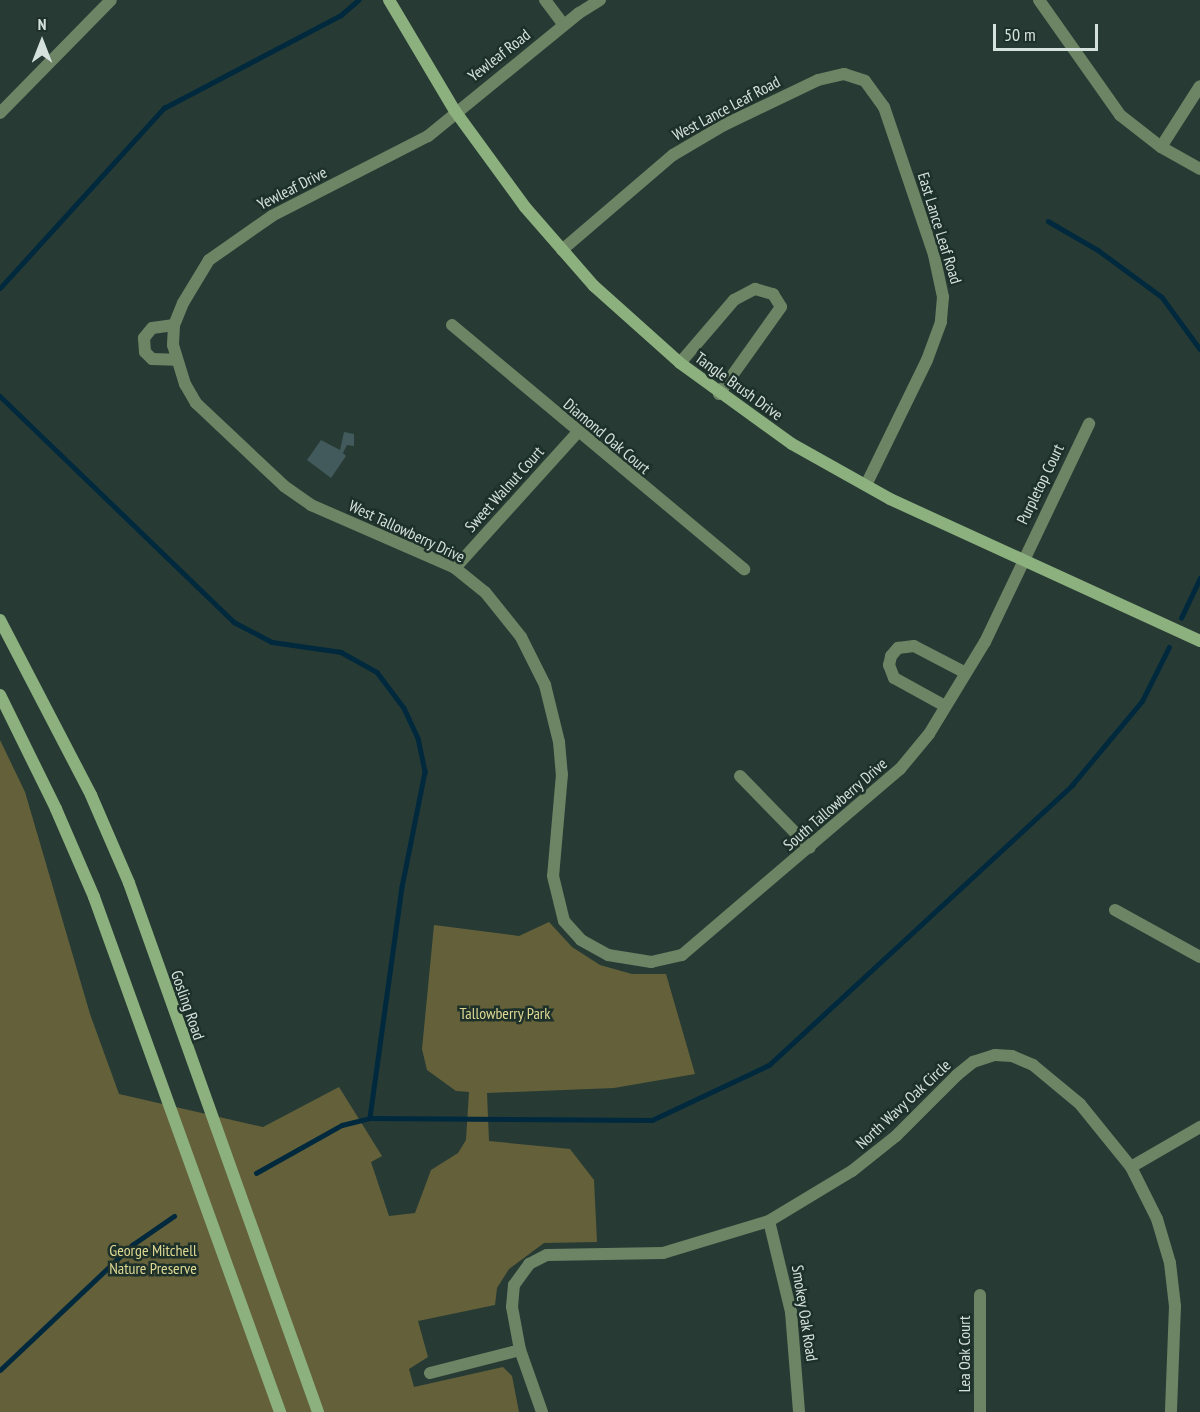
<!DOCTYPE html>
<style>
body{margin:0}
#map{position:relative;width:1200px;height:1412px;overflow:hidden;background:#273b34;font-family:"PT Sans Narrow",sans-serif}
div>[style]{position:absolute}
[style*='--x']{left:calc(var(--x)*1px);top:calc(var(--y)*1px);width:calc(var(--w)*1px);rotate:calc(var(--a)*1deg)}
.green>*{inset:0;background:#64613a}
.stream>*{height:4.5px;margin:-2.25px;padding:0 2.25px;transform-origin:2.25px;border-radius:2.25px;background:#00293e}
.building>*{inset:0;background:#425a5c}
.street>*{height:12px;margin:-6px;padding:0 6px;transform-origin:6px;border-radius:6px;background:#6d8465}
.secondary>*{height:12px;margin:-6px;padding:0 6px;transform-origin:6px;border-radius:6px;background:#8cb07e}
span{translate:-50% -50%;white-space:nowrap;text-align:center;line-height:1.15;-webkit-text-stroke:5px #1d312a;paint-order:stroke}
.street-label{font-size:16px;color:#d5e1dc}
.park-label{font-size:16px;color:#ded893}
.north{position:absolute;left:12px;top:12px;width:60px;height:60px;-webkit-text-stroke:4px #1d312a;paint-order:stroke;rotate:0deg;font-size:16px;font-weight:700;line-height:24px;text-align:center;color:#d5e1dc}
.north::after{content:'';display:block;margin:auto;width:21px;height:27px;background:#d5e1dc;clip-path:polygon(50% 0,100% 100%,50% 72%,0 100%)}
.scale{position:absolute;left:993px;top:24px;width:105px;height:27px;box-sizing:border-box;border:3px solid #d5e1dc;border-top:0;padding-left:8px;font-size:18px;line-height:21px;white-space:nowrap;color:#d5e1dc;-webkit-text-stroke:4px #1d312a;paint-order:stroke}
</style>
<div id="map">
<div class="green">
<div style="clip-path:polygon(0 740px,25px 792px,90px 1014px,119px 1094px,263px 1127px,339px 1087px,382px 1156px,371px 1162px,389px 1216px,415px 1213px,431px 1170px,458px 1153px,466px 1140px,469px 1092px,456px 1091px,427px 1070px,422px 1049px,434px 925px,519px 936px,549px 922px,572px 947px,600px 965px,632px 974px,666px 974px,695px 1074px,614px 1088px,487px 1093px,489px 1141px,570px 1149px,594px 1180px,597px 1242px,544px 1243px,509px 1269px,497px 1288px,495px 1305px,418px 1321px,428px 1357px,409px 1369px,414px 1387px,503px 1367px,512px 1376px,519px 1412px,0 1412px)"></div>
</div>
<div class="stream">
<div style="--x:1048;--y:221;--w:58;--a:30.1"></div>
<div style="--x:1098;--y:250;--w:79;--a:36.3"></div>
<div style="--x:1162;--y:297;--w:64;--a:53.8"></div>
<div style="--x:0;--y:288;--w:244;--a:-47.7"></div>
<div style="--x:164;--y:108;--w:200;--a:-27.7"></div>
<div style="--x:341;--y:15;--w:23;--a:-41"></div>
<div style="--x:0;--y:396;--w:325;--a:44"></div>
<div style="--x:234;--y:622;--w:43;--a:27.8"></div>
<div style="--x:272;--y:642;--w:70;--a:8.2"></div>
<div style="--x:341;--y:652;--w:41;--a:29.1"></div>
<div style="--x:377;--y:672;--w:45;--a:53.1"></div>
<div style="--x:404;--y:708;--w:33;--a:65"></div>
<div style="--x:418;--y:738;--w:35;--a:78"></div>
<div style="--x:425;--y:772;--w:117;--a:101.3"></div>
<div style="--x:402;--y:887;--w:233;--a:97.9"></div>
<div style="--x:1181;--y:618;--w:44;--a:-64.6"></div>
<div style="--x:256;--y:1173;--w:98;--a:-29.2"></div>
<div style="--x:342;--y:1125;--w:29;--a:-14"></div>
<div style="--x:370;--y:1118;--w:282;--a:0.4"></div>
<div style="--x:652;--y:1120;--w:129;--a:-25.2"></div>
<div style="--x:769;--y:1065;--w:413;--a:-42.7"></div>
<div style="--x:1072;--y:785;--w:109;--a:-50.2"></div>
<div style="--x:1142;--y:701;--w:60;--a:-63.4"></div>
<div style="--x:0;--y:1370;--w:182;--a:-43.4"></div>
<div style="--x:132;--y:1245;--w:51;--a:-34.6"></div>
</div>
<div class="building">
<div style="clip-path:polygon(344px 432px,354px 434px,354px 446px,347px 445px,343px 453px,346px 456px,331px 478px,307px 460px,321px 440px,340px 450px)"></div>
</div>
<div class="street">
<div style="--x:545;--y:0;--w:31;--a:53"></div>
<div style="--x:600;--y:0;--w:25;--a:148"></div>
<div style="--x:579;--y:13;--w:195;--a:140.8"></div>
<div style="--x:428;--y:136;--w:175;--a:152.9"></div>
<div style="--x:272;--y:216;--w:77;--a:145.1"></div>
<div style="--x:209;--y:260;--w:50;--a:121.2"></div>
<div style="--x:183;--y:303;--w:24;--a:112"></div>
<div style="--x:174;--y:325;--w:20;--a:93"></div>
<div style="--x:173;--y:345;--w:41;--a:72.9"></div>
<div style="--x:185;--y:384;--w:22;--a:60"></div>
<div style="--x:196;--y:403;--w:121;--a:43.3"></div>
<div style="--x:284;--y:486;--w:33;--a:35"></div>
<div style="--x:311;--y:505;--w:157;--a:23.6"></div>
<div style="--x:455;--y:568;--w:38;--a:39"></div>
<div style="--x:485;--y:592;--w:58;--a:51.3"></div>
<div style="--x:521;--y:637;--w:54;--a:63.4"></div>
<div style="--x:545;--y:685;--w:59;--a:76.2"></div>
<div style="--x:559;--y:742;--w:32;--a:85"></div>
<div style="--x:562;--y:774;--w:102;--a:95"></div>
<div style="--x:553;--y:876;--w:46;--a:76.3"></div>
<div style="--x:564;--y:921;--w:25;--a:48"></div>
<div style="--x:581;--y:940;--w:31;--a:29"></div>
<div style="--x:608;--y:955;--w:44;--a:9.2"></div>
<div style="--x:651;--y:962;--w:32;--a:-13"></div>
<div style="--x:682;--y:955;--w:287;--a:-40.5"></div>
<div style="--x:900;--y:769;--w:45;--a:-50.4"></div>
<div style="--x:929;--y:734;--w:108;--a:-58.7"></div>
<div style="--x:985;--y:642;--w:242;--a:-64.5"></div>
<div style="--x:1039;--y:0;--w:141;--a:54.8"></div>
<div style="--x:1120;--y:115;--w:52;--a:38"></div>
<div style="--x:1161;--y:147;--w:45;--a:29.4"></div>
<div style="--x:0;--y:113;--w:158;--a:-45.5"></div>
<div style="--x:1161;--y:147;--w:72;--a:-57.4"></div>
<div style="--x:562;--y:250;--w:146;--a:-40.6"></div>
<div style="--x:673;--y:155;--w:59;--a:-30.5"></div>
<div style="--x:724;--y:125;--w:104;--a:-25.6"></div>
<div style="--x:818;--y:80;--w:27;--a:-13"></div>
<div style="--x:844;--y:74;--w:22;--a:18"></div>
<div style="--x:865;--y:81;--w:32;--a:54"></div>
<div style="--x:884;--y:107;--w:156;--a:71.3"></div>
<div style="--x:934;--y:255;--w:43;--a:77.9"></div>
<div style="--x:943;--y:297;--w:25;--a:95"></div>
<div style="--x:941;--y:322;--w:40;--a:110.2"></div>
<div style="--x:927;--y:360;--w:139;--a:116"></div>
<div style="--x:174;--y:325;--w:22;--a:172"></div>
<div style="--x:152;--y:328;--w:13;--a:129"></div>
<div style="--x:144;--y:338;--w:14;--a:86"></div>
<div style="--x:145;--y:352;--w:10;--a:45"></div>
<div style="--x:152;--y:359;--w:23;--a:2"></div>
<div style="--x:452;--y:325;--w:381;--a:39.9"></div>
<div style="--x:680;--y:363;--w:83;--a:-49.4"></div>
<div style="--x:734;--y:300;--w:24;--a:-28"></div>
<div style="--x:755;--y:289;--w:19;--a:16"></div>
<div style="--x:773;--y:294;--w:15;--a:58"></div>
<div style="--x:781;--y:307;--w:107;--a:125.5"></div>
<div style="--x:455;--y:568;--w:182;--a:-47.9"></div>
<div style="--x:945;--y:706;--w:58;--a:-151.2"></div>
<div style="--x:894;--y:678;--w:14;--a:-111"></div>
<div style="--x:889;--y:665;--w:9;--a:-77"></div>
<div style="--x:891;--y:656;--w:11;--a:-49"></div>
<div style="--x:898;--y:648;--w:16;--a:-7"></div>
<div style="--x:914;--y:646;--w:56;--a:27.5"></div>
<div style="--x:740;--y:776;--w:100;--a:45.8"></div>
<div style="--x:1115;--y:910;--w:97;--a:28.9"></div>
<div style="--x:1131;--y:1167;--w:80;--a:-30.1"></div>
<div style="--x:769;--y:1221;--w:94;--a:76.4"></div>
<div style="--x:791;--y:1312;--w:100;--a:85.4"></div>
<div style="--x:980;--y:1295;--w:117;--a:90"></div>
<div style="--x:430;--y:1373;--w:93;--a:-14.3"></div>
<div style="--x:542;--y:1412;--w:66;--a:-109.5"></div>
<div style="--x:520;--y:1350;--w:44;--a:-100.5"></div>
<div style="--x:512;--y:1307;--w:22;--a:-85"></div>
<div style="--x:514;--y:1285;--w:26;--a:-54"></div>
<div style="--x:529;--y:1264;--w:20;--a:-27"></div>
<div style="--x:547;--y:1255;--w:116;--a:-1"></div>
<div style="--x:663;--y:1253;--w:111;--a:-16.8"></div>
<div style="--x:769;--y:1221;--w:97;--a:-31.1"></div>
<div style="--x:852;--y:1171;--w:56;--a:-38.5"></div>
<div style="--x:896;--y:1136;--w:86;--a:-45"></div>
<div style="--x:957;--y:1075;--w:21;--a:-39"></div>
<div style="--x:973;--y:1062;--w:23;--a:-18"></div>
<div style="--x:995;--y:1055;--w:17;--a:3"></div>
<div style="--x:1012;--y:1056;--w:23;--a:23"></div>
<div style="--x:1033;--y:1065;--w:61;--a:39.7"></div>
<div style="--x:1080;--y:1104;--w:81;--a:51"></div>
<div style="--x:1131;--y:1167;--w:58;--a:63.4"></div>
<div style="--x:1157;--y:1219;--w:46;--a:73.5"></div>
<div style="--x:1170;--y:1263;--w:43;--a:83.4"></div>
<div style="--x:1175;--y:1306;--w:106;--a:92.2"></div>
</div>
<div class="secondary">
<div style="--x:389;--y:0;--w:129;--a:59.3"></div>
<div style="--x:455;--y:111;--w:119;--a:53.9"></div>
<div style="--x:525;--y:207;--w:105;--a:48.9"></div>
<div style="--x:594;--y:286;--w:115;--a:41.8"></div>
<div style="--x:680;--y:363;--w:138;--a:35.9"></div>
<div style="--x:792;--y:444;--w:112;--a:29.3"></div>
<div style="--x:890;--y:499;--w:341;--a:24.6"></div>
<div style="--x:0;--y:620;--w:197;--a:62.5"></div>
<div style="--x:91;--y:795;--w:96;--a:66.6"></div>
<div style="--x:129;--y:883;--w:562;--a:70.34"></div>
<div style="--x:0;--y:695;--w:127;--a:63.8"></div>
<div style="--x:56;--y:809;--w:96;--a:66.6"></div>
<div style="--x:94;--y:897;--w:548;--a:70.14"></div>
</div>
<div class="street-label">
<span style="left:499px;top:55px;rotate:-38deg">Yewleaf Road</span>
<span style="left:726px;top:108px;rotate:-28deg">West Lance Leaf Road</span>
<span style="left:292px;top:188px;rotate:-27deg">Yewleaf Drive</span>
<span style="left:940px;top:228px;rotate:73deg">East Lance Leaf Road</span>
<span style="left:739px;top:386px;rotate:36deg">Tangle Brush Drive</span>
<span style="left:607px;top:436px;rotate:40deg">Diamond Oak Court</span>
<span style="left:1040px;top:484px;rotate:-64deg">Purpletop Court</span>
<span style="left:504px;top:489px;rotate:-48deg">Sweet Walnut Court</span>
<span style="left:407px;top:531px;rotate:25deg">West Tallowberry Drive</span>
<span style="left:835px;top:804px;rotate:-41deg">South Tallowberry Drive</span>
<span style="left:188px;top:1005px;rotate:71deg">Gosling Road</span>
<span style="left:903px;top:1104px;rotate:-43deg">North Wavy Oak Circle</span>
<span style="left:805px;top:1313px;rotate:81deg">Smokey Oak Road</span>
<span style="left:964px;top:1354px;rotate:-90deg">Lea Oak Court</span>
</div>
<div class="park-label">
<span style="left:505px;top:1013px">Tallowberry Park</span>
<span style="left:153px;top:1259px">George Mitchell<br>Nature Preserve</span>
</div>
<div class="north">N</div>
<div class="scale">50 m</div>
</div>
